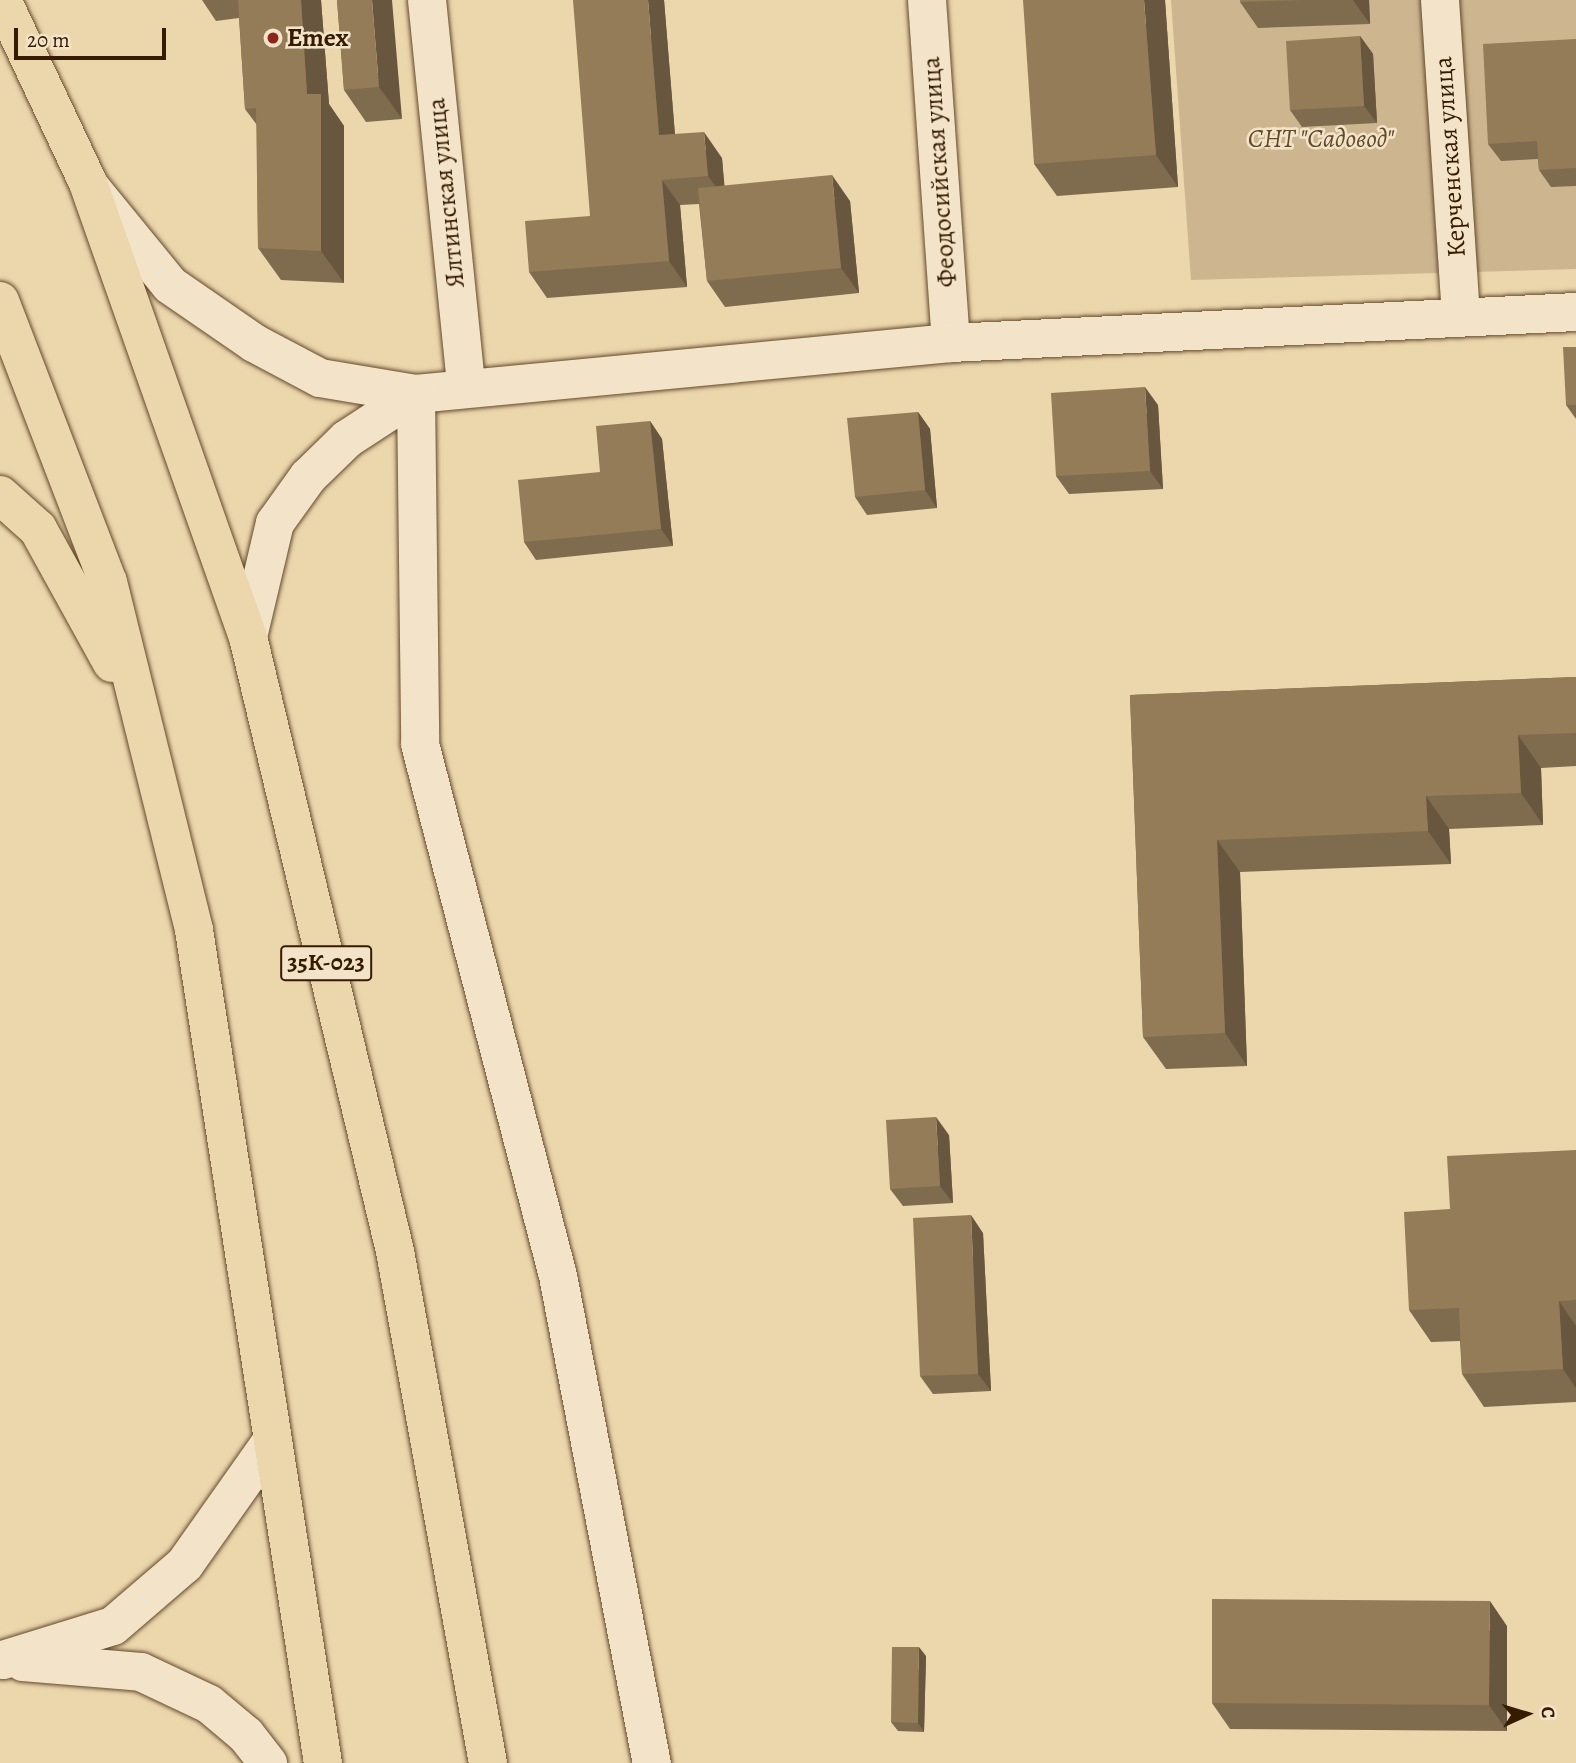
<!DOCTYPE html>
<meta charset="utf-8">
<style>
body{margin:0}
#map{position:relative;width:1576px;height:1763px;overflow:hidden;background:#ecd6ac;font-family:Alegreya,serif}
div>[style]{position:absolute}
[style*='--x']{left:calc(var(--x)*1px);top:calc(var(--y)*1px);width:calc(var(--w)*1px);rotate:calc(var(--a)*1deg)}
.green>*{inset:0;background:#cdb68f}
.roads{filter:drop-shadow(0 0 2px #634a2b) drop-shadow(0 0 2px #634a2b)}
.minor>*{height:38px;margin:-19px;padding:0 19px;transform-origin:19px;border-radius:19px;background:#f3e4c9}
.major>*{height:38px;margin:-19px;padding:0 19px;transform-origin:19px;border-radius:19px;background:#ecd6ac}
.wall>*{inset:0;background:#7f6b4d}
.shaded-wall>*{inset:0;background:#68573e}
.building>*{inset:0;background:#947c59}
.dots>*{width:19px;height:19px;translate:-50% -50%;box-sizing:border-box;border:4px solid #f3e4c9;border-radius:50%}
span{translate:-50% -50%;white-space:nowrap;text-align:center;line-height:1.15;-webkit-text-stroke:5px #f3e4c9;paint-order:stroke}
.shield-label span{padding:2px 5px;background:#f3e4c9;border:2px solid;border-radius:5px;-webkit-text-stroke-width:0}
.shield-label{font-size:24px;color:#351b00;font-weight:700}
.poi-label{font-size:26px;color:#351b00;font-weight:700}
.left{translate:0 -50%;text-align:left}
.park-label{font-size:26px;color:#634a2b;font-style:italic}
.street-label{font-size:26px;color:#351b00}
.north{position:absolute;left:1492px;top:1679px;width:70px;height:70px;-webkit-text-stroke:5px #f3e4c9;paint-order:stroke;rotate:86deg;font-size:19px;font-weight:700;line-height:28px;text-align:center;color:#351b00}
.north::after{content:'';display:block;margin:auto;width:24px;height:32px;background:#351b00;clip-path:polygon(50% 0,100% 100%,50% 72%,0 100%)}
.scale{position:absolute;left:14px;top:28px;width:152px;height:32px;box-sizing:border-box;border:4px solid #351b00;border-top:0;padding-left:9px;font-size:21px;line-height:24px;white-space:nowrap;color:#351b00;-webkit-text-stroke:5px #f3e4c9;paint-order:stroke}
</style>
<div id="map">
<div class="green">
<div style="clip-path:polygon(1171px 0,1576px 0,1576px 269px,1191px 280px)"></div>
</div>
<div class="roads">
<div class="minor">
<div style="--x:427;--y:0;--w:388;--a:84.2"></div>
<div style="--x:927;--y:0;--w:344;--a:86"></div>
<div style="--x:1440;--y:0;--w:316;--a:86.2"></div>
<div style="--x:91;--y:188;--w:125;--a:50.8"></div>
<div style="--x:170;--y:285;--w:102;--a:34.6"></div>
<div style="--x:254;--y:343;--w:75;--a:27.9"></div>
<div style="--x:320;--y:378;--w:97;--a:9.5"></div>
<div style="--x:416;--y:394;--w:537;--a:-5.45"></div>
<div style="--x:951;--y:343;--w:626;--a:-2.84"></div>
<div style="--x:416;--y:394;--w:350;--a:89.3"></div>
<div style="--x:420;--y:744;--w:550;--a:75.46"></div>
<div style="--x:558;--y:1276;--w:496;--a:79.1"></div>
<div style="--x:248;--y:637;--w:117;--a:-76.7"></div>
<div style="--x:275;--y:523;--w:57;--a:-54.3"></div>
<div style="--x:308;--y:477;--w:54;--a:-44.3"></div>
<div style="--x:347;--y:439;--w:82;--a:-33.1"></div>
<div style="--x:3;--y:1660;--w:115;--a:-17.2"></div>
<div style="--x:113;--y:1626;--w:95;--a:-40.7"></div>
<div style="--x:185;--y:1564;--w:149;--a:-54.8"></div>
<div style="--x:23;--y:1662;--w:118;--a:4.8"></div>
<div style="--x:141;--y:1672;--w:75;--a:25.2"></div>
<div style="--x:209;--y:1704;--w:48;--a:40"></div>
<div style="--x:246;--y:1735;--w:36;--a:52"></div>
</div>
<div class="major">
<div style="--x:2;--y:0;--w:202;--a:64.8"></div>
<div style="--x:88;--y:183;--w:481;--a:70.6"></div>
<div style="--x:248;--y:637;--w:631;--a:76.54"></div>
<div style="--x:395;--y:1251;--w:520;--a:79.71"></div>
<div style="--x:0;--y:301;--w:301;--a:69"></div>
<div style="--x:108;--y:582;--w:358;--a:76.1"></div>
<div style="--x:194;--y:930;--w:843;--a:81.2"></div>
<div style="--x:0;--y:495;--w:51;--a:41.8"></div>
<div style="--x:38;--y:529;--w:153;--a:61.1"></div>
</div>
</div>
<div class="wall">
<div style="clip-path:polygon(202px 0,321px 0,329px 104px,344px 126px,344px 283px,281px 280px,258px 248px,257px 125px,245px 109px,239px 18px,216px 21px)"></div>
<div style="clip-path:polygon(337px 0,402px 119px,366px 122px,344px 90px)"></div>
<div style="clip-path:polygon(664px 0,675px 134px,722px 158px,724px 186px,850px 201px,859px 293px,725px 307px,707px 281px,699px 204px,680px 205px,687px 287px,547px 298px,529px 272px,590px 216px)"></div>
<div style="clip-path:polygon(1165px 0,1178px 187px,1057px 196px,1034px 164px)"></div>
<div style="clip-path:polygon(1240px 0,1369px 0,1370px 24px,1258px 28px,1240px 2px)"></div>
<div style="clip-path:polygon(1360px 36px,1373px 54px,1377px 123px,1302px 127px,1290px 110px)"></div>
<div style="clip-path:polygon(1576px 39px,1576px 186px,1551px 187px,1539px 170px,1538px 159px,1501px 161px,1488px 144px)"></div>
<div style="clip-path:polygon(1576px 347px,1576px 419px,1566px 405px)"></div>
<div style="clip-path:polygon(1158px 405px,1163px 489px,1069px 494px,1056px 476px)"></div>
<div style="clip-path:polygon(918px 412px,930px 429px,937px 508px,867px 515px,855px 497px)"></div>
<div style="clip-path:polygon(650px 421px,662px 439px,673px 546px,536px 560px,524px 542px,600px 472px)"></div>
<div style="clip-path:polygon(1576px 677px,1576px 766px,1541px 768px,1543px 825px,1449px 829px,1451px 864px,1240px 872px,1247px 1066px,1166px 1069px,1143px 1037px,1130px 695px)"></div>
<div style="clip-path:polygon(949px 1135px,953px 1203px,903px 1206px,890px 1189px)"></div>
<div style="clip-path:polygon(1576px 1150px,1576px 1402px,1484px 1407px,1462px 1374px,1460px 1341px,1431px 1342px,1409px 1310px,1450px 1209px)"></div>
<div style="clip-path:polygon(983px 1233px,991px 1391px,933px 1394px,920px 1376px)"></div>
<div style="clip-path:polygon(1507px 1626px,1507px 1731px,1230px 1729px,1212px 1703px)"></div>
<div style="clip-path:polygon(926px 1656px,924px 1732px,898px 1731px,891px 1722px)"></div>
</div>
<div class="shaded-wall">
<div style="clip-path:polygon(301px 0,321px 0,329px 104px,344px 126px,344px 283px,321px 251px,307px 94px)"></div>
<div style="clip-path:polygon(372px 0,392px 0,402px 119px,379px 87px)"></div>
<div style="clip-path:polygon(648px 0,664px 0,677px 161px,659px 135px)"></div>
<div style="clip-path:polygon(1144px 0,1165px 0,1178px 187px,1156px 155px)"></div>
<div style="clip-path:polygon(1353px 0,1369px 0,1370px 24px)"></div>
<div style="clip-path:polygon(1360px 36px,1373px 54px,1377px 123px,1364px 106px)"></div>
<div style="clip-path:polygon(704px 132px,722px 158px,726px 202px,708px 176px)"></div>
<div style="clip-path:polygon(832px 175px,850px 201px,859px 293px,841px 268px)"></div>
<div style="clip-path:polygon(662px 180px,680px 205px,687px 287px,669px 261px)"></div>
<div style="clip-path:polygon(1145px 387px,1158px 405px,1163px 489px,1150px 471px)"></div>
<div style="clip-path:polygon(918px 412px,930px 429px,937px 508px,925px 490px)"></div>
<div style="clip-path:polygon(650px 421px,662px 439px,673px 546px,661px 529px)"></div>
<div style="clip-path:polygon(1518px 735px,1541px 768px,1543px 825px,1521px 793px)"></div>
<div style="clip-path:polygon(1426px 796px,1449px 829px,1451px 864px,1428px 831px)"></div>
<div style="clip-path:polygon(1217px 840px,1240px 872px,1247px 1066px,1225px 1033px)"></div>
<div style="clip-path:polygon(936px 1117px,949px 1135px,953px 1203px,940px 1186px)"></div>
<div style="clip-path:polygon(971px 1215px,983px 1233px,991px 1391px,978px 1374px)"></div>
<div style="clip-path:polygon(1559px 1301px,1576px 1326px,1576px 1388px,1563px 1369px)"></div>
<div style="clip-path:polygon(1490px 1601px,1507px 1626px,1507px 1731px,1489px 1705px)"></div>
<div style="clip-path:polygon(919px 1647px,926px 1656px,924px 1732px,918px 1723px)"></div>
</div>
<div class="building">
<div style="clip-path:polygon(238px 0,301px 0,307px 94px,321px 94px,321px 251px,258px 248px,256px 108px,245px 109px)"></div>
<div style="clip-path:polygon(337px 0,372px 0,379px 87px,344px 90px)"></div>
<div style="clip-path:polygon(573px 0,648px 0,659px 135px,704px 132px,708px 176px,662px 180px,669px 261px,529px 272px,525px 221px,590px 216px)"></div>
<div style="clip-path:polygon(1023px 0,1144px 0,1156px 155px,1034px 164px)"></div>
<div style="clip-path:polygon(1240px 0,1305px 0,1240px 2px)"></div>
<div style="clip-path:polygon(1360px 36px,1364px 106px,1290px 110px,1286px 41px)"></div>
<div style="clip-path:polygon(1576px 39px,1576px 168px,1539px 170px,1537px 141px,1488px 144px,1483px 44px)"></div>
<div style="clip-path:polygon(832px 175px,841px 268px,707px 281px,698px 188px)"></div>
<div style="clip-path:polygon(1563px 347px,1576px 347px,1576px 405px,1566px 405px)"></div>
<div style="clip-path:polygon(1145px 387px,1150px 471px,1056px 476px,1051px 393px)"></div>
<div style="clip-path:polygon(918px 412px,925px 490px,855px 497px,847px 418px)"></div>
<div style="clip-path:polygon(650px 421px,661px 529px,524px 542px,518px 480px,600px 472px,596px 426px)"></div>
<div style="clip-path:polygon(1576px 677px,1576px 733px,1518px 735px,1521px 793px,1426px 796px,1428px 831px,1217px 840px,1225px 1033px,1143px 1037px,1130px 695px)"></div>
<div style="clip-path:polygon(936px 1117px,940px 1186px,890px 1189px,886px 1120px)"></div>
<div style="clip-path:polygon(1576px 1150px,1576px 1300px,1559px 1301px,1563px 1369px,1462px 1374px,1459px 1308px,1409px 1310px,1404px 1212px,1450px 1209px,1447px 1156px)"></div>
<div style="clip-path:polygon(971px 1215px,978px 1374px,920px 1376px,913px 1218px)"></div>
<div style="clip-path:polygon(1212px 1599px,1490px 1601px,1489px 1705px,1212px 1703px)"></div>
<div style="clip-path:polygon(892px 1647px,919px 1647px,918px 1723px,891px 1722px)"></div>
</div>
<div class="dots">
<div style="left:273px;top:38px;background:#8f2418"></div>
</div>
<div class="shield-label">
<span style="left:326px;top:963px">35К-023</span>
</div>
<div class="poi-label">
<span class="left" style="left:287px;top:38px">Emex</span>
</div>
<div class="park-label">
<span style="left:1321px;top:139px">СНТ "Садовод"</span>
</div>
<div class="street-label">
<span style="left:1450px;top:157px;rotate:-94deg">Керченская улица</span>
<span style="left:939px;top:172px;rotate:-94deg">Феодосийская улица</span>
<span style="left:446px;top:193px;rotate:-96deg">Ялтинская улица</span>
</div>
<div class="north">С</div>
<div class="scale">20 m</div>
</div>
